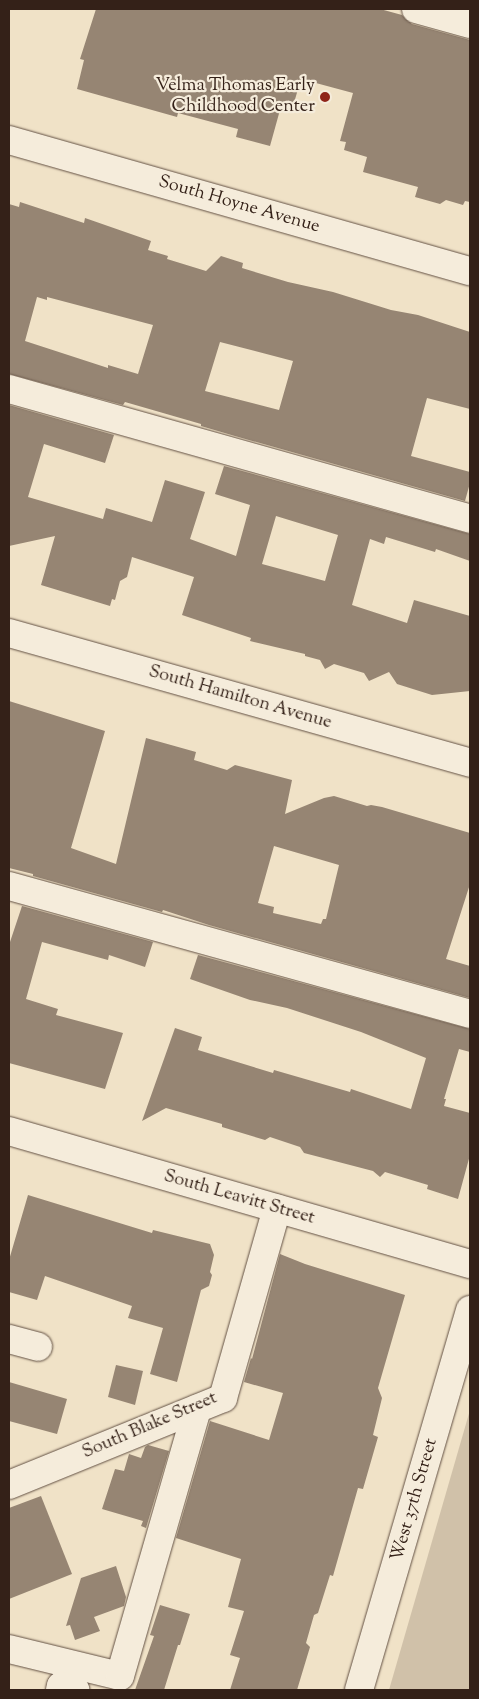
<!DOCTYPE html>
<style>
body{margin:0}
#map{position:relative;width:479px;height:1699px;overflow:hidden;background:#f0e2c7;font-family:"Sorts Mill Goudy",serif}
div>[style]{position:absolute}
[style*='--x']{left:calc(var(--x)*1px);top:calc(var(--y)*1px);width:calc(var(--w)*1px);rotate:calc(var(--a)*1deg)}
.green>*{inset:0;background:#d0c1a9}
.building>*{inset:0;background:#968573}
.roads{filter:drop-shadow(0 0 1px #635144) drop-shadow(0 0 1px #635144)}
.minor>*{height:28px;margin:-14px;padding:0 14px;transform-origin:14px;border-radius:14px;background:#f5ecdb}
.dots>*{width:14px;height:14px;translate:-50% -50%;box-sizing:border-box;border:2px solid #f5ecdb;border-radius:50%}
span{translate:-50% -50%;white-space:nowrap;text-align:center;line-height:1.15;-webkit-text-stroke:4.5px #f5ecdb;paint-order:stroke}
.poi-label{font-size:18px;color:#342118}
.right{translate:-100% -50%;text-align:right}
.street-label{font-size:18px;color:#342118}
.frame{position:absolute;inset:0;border:10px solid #342118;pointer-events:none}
</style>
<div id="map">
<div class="green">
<div style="clip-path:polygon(470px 1410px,470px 1690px,389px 1690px)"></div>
</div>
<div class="building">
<div style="clip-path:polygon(96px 9px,380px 9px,402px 15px,412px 24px,470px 40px,470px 202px,465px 201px,463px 205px,446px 200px,440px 204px,415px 197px,418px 187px,363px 172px,367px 157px,344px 150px,346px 142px,340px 141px,353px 93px,301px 79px,291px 113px,280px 110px,270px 146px,236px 137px,238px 129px,178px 113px,177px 117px,77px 89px,84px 60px,80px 59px)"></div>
<div style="clip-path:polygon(evenodd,20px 202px,84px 223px,85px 218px,151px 241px,148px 250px,168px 256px,167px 259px,206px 271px,221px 256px,243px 263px,242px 268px,288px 282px,333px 292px,391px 310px,418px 315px,470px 332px,470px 409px,427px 398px,411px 456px,470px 472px,470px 483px,465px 501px,235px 436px,201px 426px,201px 424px,125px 402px,123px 405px,9px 374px,9px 204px,19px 207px,20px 202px,37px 297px,47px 300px,47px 297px,153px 325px,138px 374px,108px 365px,108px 368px,25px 341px,37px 297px,20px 202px,220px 342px,293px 361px,279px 410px,205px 391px,220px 342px)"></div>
<div style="clip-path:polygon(evenodd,9px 405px,114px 435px,105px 463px,44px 444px,28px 497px,103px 519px,106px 508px,152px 522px,165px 480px,205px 492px,190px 539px,236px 556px,250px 505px,215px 494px,224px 466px,470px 534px,470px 561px,436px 549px,435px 552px,386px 537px,384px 544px,370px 539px,352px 605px,407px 623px,414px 600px,470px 616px,470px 691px,432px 695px,397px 684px,389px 672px,369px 681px,364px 673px,334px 664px,325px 669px,320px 660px,305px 656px,305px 654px,250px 641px,251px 638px,182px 615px,194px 577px,132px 557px,127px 577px,120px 581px,115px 600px,112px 599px,110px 606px,41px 585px,55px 536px,9px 546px,9px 405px,276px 516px,338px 535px,325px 581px,262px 564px,276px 516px)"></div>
<div style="clip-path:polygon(evenodd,9px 701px,105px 731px,71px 848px,116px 864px,146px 738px,196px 752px,194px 760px,227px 770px,235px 765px,292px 780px,285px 814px,324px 798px,334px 796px,367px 806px,371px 805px,382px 807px,470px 833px,470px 884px,446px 959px,470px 966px,470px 998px,209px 925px,163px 910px,162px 912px,33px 876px,33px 874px,9px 868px,9px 701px,274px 846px,339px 865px,326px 919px,323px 919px,321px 924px,273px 913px,274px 907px,258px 903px,274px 846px)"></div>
<div style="clip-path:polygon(22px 906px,153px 942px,145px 967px,109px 955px,108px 960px,42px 942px,26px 999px,58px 1009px,56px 1015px,123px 1033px,105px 1089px,9px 1063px,9px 945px)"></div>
<div style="clip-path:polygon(198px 955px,470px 1029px,470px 1052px,459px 1049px,444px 1099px,446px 1099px,444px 1106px,470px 1113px,470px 1155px,458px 1199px,427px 1189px,428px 1185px,385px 1172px,380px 1177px,373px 1171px,304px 1153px,300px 1147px,270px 1137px,265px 1140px,222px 1127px,222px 1124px,166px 1108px,142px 1121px,175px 1028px,202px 1037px,198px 1050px,273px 1073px,274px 1070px,350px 1092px,351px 1089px,411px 1109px,426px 1058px,361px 1032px,287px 1008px,250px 1000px,190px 979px)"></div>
<div style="clip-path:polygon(28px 1195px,152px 1233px,153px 1230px,210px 1244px,214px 1255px,210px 1272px,212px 1275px,209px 1286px,201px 1290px,177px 1382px,150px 1374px,163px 1328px,128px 1318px,132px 1306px,45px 1276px,37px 1300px,9px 1292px,9px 1260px)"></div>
<div style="clip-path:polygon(280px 1254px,305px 1264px,405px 1295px,378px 1388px,382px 1398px,373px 1435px,378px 1437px,363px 1489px,358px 1488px,333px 1576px,330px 1575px,318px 1613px,314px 1615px,306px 1643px,310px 1647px,297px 1690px,230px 1690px,240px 1658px,230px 1655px,244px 1611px,228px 1607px,241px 1559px,176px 1538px,210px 1421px,269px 1440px,283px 1393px,244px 1382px,251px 1358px,252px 1359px)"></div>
<div style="clip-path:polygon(116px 1365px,143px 1371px,135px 1405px,108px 1397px)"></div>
<div style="clip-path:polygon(9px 1382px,67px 1399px,57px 1434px,9px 1421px)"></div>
<div style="clip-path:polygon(148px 1445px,169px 1451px,146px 1528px,141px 1526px,143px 1521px,102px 1509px,115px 1469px,124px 1471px,129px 1454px,141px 1458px,145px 1447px)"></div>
<div style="clip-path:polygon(41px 1496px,72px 1574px,9px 1599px,9px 1508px)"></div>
<div style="clip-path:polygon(116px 1566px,126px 1597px,124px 1606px,94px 1617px,100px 1631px,75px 1640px,70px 1625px,66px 1626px,81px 1578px)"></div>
<div style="clip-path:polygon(160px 1605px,190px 1614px,180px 1645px,178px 1645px,164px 1690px,135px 1690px,154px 1636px,150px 1635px)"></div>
</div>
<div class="roads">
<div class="minor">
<div style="--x:416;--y:9;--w:56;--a:15.5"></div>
<div style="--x:9;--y:140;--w:479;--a:15.9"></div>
<div style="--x:9;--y:389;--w:479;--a:15.7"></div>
<div style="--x:9;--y:633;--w:479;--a:15.7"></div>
<div style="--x:9;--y:886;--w:478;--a:15.5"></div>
<div style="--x:9;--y:1131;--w:480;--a:16.1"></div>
<div style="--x:9;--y:1339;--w:30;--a:15"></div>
<div style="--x:9;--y:1485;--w:231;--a:-22.1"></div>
<div style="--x:223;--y:1398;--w:197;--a:-74.1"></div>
<div style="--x:9;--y:1649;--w:114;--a:13.7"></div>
<div style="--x:120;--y:1676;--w:278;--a:-73.9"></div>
<div style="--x:60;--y:1690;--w:4;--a:-76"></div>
<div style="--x:61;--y:1686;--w:15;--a:16"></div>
<div style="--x:359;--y:1690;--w:396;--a:-73.7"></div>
</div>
</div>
<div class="dots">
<div style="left:325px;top:97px;background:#8f2418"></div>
</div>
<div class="poi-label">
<span class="right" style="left:315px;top:97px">Velma Thomas Early<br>Childhood Center</span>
</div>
<div class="street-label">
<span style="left:239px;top:205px;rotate:16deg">South Hoyne Avenue</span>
<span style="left:240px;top:698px;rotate:16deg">South Hamilton Avenue</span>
<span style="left:239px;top:1198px;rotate:16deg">South Leavitt Street</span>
<span style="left:150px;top:1426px;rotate:-23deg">South Blake Street</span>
<span style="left:415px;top:1500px;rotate:-74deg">West 37th Street</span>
</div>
<div class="frame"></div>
</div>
